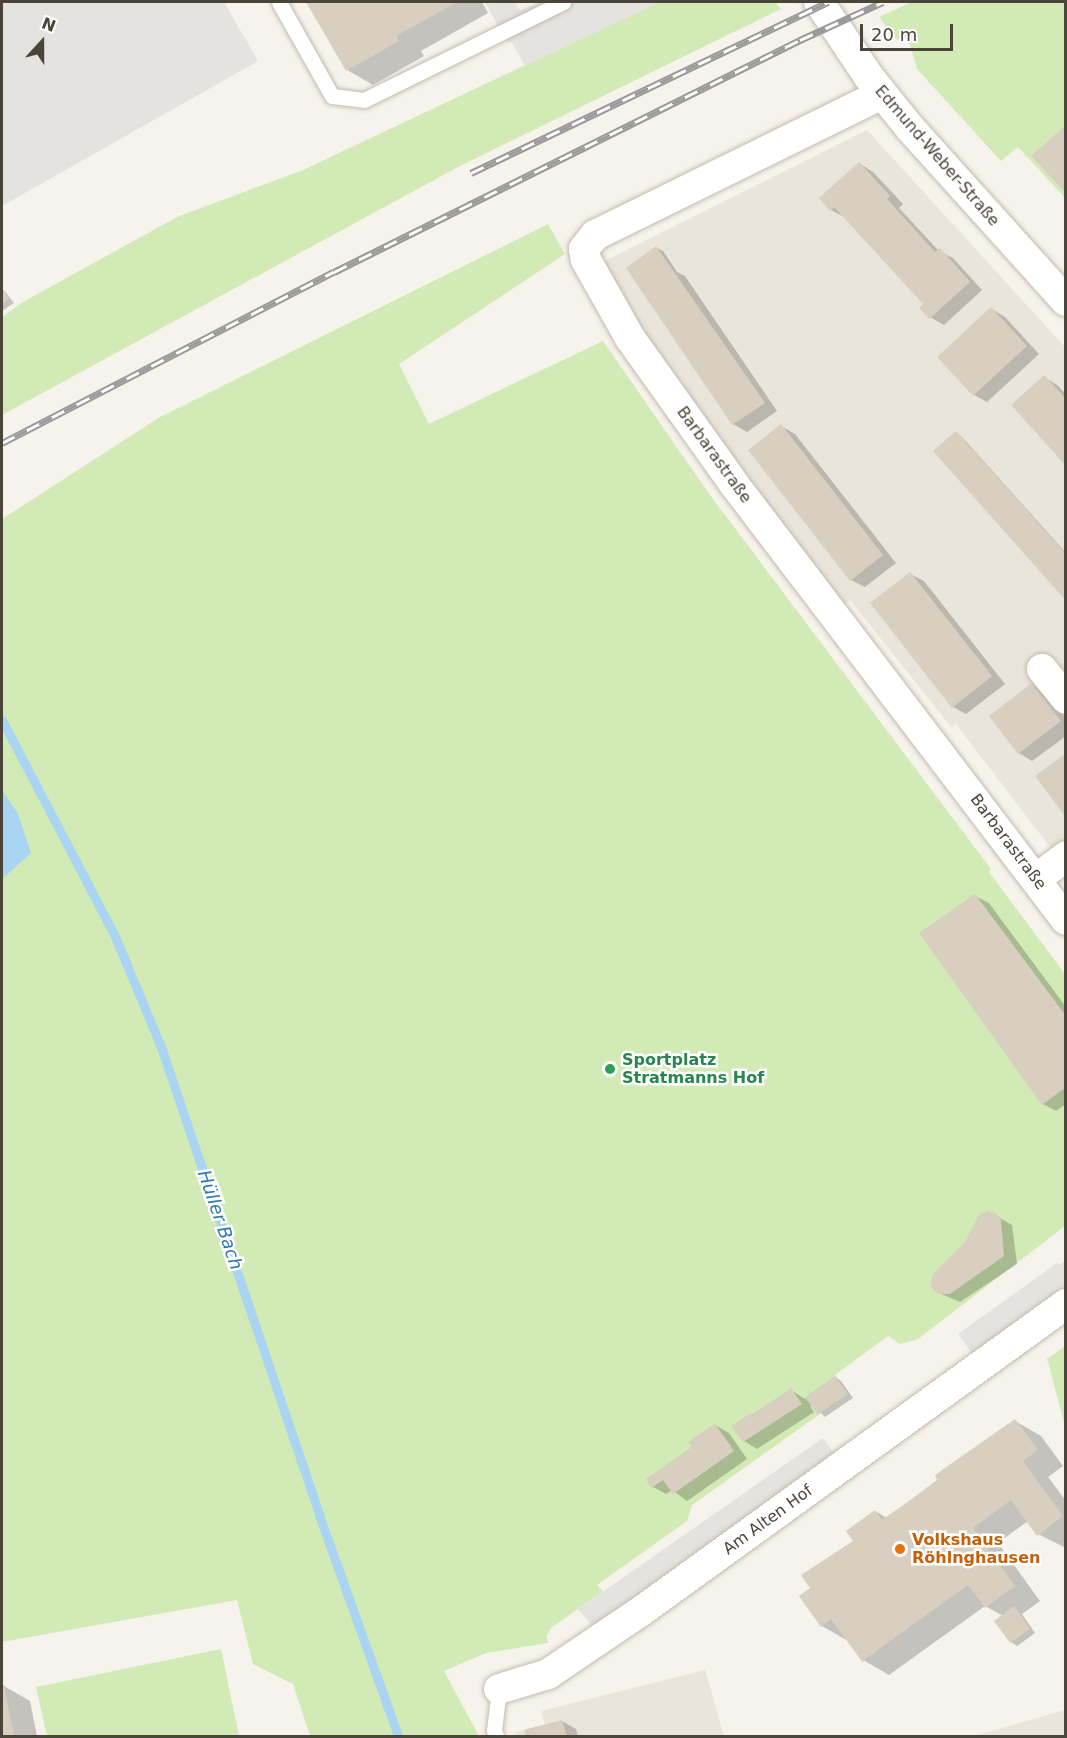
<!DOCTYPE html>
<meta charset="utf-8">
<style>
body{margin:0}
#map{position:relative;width:1067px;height:1738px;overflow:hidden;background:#f6f3ec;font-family:"DejaVu Sans",sans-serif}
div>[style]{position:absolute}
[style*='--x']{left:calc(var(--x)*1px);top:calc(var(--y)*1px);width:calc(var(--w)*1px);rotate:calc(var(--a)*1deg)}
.residential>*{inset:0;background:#eae5da}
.green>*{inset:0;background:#d2eab5}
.parking>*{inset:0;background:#e5e3e0}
.water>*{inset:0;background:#a9d4f2}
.shadow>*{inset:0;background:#0003}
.stream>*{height:9px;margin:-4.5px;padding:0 4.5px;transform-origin:4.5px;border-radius:4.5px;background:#a9d4f2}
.building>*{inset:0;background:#d8cfc1}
.roads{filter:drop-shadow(0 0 2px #c2bbae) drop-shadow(0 0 2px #c2bbae)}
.lane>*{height:15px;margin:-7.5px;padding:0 7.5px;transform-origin:7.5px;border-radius:7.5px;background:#fff}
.street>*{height:30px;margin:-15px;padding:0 15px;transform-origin:15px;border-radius:15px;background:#fff}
.rail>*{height:7px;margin-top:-3.5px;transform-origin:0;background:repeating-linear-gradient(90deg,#fff 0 14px,#9a9a9a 0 28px);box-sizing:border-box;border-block:2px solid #9a9a9a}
.dots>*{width:16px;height:16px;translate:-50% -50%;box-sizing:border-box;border:3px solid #fff;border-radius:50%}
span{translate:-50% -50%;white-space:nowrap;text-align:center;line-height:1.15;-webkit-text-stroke:5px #fff;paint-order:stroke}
.street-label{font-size:16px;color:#4b4439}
.leisure-label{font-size:16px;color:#27864d;font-weight:700}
.left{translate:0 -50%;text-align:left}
.food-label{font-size:16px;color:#c56008;font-weight:700}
.water-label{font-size:18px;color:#2e7ab2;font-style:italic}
.frame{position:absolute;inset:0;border:3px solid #4b4439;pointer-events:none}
.north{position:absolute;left:12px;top:12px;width:60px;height:60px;-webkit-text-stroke:4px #fff;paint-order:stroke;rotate:21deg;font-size:16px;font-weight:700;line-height:24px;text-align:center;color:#4b4439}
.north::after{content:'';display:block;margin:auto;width:21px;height:27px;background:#4b4439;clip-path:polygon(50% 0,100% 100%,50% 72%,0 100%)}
.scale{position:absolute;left:860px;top:24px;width:93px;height:27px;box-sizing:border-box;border:3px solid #4b4439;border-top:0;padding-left:8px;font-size:18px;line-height:21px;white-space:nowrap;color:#4b4439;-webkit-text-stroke:4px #fff;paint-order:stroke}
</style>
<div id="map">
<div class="residential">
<div style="clip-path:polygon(867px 130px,1065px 347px,1065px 867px,956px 724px,951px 727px,850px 600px,844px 605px,745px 477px,644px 338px,603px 262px)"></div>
<div style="clip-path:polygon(705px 1670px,724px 1736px,514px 1736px,516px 1732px,545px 1724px,541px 1711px)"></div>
<div style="clip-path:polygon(1065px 1710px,1065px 1736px,974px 1736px)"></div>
</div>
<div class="green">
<div style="clip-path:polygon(659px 2px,775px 2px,781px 9px,458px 167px,2px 415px,2px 317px,23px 302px,177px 217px,303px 170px)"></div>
<div style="clip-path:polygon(912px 2px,1065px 2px,1065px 198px,1018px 147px,1001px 161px,917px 69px,910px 44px,896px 39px,879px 17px)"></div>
<div style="clip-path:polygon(548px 224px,565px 254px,399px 364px,429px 424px,603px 341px,710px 495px,991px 869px,989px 872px,1065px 974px,1065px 1226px,918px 1339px,900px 1344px,888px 1336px,835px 1375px,848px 1394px,692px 1505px,687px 1521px,597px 1585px,603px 1591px,551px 1628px,547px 1635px,548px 1643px,486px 1653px,444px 1671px,479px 1736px,310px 1736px,293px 1684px,253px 1664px,237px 1600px,2px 1642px,2px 519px,160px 417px)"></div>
<div style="clip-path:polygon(1065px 1346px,1065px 1426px,1047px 1359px)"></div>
<div style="clip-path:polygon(221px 1649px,239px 1736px,47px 1736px,36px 1687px)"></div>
</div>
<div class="parking">
<div style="clip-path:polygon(2px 2px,224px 2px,258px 61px,2px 206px)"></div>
<div style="clip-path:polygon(485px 2px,515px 2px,520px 10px,540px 2px,659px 2px,525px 66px,512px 43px,507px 42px)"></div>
<div style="clip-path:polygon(1065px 1260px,1065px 1289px,973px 1355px,958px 1334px,1057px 1263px,1059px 1265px)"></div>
<div style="clip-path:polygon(823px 1438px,836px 1456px,595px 1629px,578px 1609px)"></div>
</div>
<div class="water">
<div style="clip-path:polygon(2px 790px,18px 814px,31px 853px,2px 879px)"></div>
</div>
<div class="shadow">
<div style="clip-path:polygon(308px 2px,482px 2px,488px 13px,421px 51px,424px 56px,373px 85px,347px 70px)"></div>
<div style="clip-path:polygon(860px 164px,873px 172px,903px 204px,899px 208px,939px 251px,953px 258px,982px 290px,944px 325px,930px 317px,925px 304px,844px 217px,831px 210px)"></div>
<div style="clip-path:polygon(657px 248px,663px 251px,677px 272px,685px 276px,777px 411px,747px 432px,733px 424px)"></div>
<div style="clip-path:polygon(2px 288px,14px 303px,2px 311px)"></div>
<div style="clip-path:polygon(992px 309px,1005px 317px,1039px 354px,987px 402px,974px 395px)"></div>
<div style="clip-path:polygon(1044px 377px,1057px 385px,1066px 394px,1066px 463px)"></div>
<div style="clip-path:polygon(781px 426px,795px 434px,896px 563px,865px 587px,851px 580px)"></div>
<div style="clip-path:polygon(956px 433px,962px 437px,1066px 553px,1066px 599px)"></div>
<div style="clip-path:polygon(910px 574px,924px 581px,1005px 684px,966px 714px,953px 707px)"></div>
<div style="clip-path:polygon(1032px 685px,1046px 693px,1066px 719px,1066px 736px,1032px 761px,1019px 753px)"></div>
<div style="clip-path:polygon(975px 896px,989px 903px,1066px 1007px,1066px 1104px,1056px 1111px,1043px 1104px)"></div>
<div style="clip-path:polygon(998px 1217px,1012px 1225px,1017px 1264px,960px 1302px,939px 1293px)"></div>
<div style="clip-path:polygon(835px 1377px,841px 1381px,853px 1398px,825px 1417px,813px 1405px,810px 1406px,814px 1412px,757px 1449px,744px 1441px,734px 1426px,791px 1390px,805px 1399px)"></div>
<div style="clip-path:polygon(1015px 1421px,1041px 1436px,1063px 1466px,1048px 1477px,1066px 1501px,1066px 1548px,1038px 1534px,1028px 1521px,998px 1543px,1040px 1601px,1022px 1614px,1035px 1633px,1017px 1646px,1011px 1642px,1003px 1616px,985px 1606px,889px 1675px,863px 1660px,848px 1641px,822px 1626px,812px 1589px,855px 1541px,875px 1511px,887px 1518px)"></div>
<div style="clip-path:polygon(715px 1425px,729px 1433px,747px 1459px,687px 1501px,672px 1490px,666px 1494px,653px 1487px)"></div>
<div style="clip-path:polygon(4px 1686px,30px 1701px,37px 1736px,2px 1736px,2px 1687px)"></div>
<div style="clip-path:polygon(562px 1721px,576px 1729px,578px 1736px,528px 1736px,526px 1731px)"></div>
</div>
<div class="stream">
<div style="--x:2;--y:720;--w:242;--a:62.4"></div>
<div style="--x:114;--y:934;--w:122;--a:67.4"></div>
<div style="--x:161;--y:1047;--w:494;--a:71.3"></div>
<div style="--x:319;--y:1515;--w:235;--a:70.3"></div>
</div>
<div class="building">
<div style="clip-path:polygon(306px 2px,457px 2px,396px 36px,399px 41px,346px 71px)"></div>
<div style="clip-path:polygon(1066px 125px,1066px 193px,1031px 156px)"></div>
<div style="clip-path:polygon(859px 162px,890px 196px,887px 199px,935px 252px,940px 248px,970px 282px,929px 319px,919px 308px,923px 304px,834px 207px,830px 211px,819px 198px)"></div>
<div style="clip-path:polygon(656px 246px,765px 403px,732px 425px,626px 268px)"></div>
<div style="clip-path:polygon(2px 287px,9px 299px,2px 304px)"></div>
<div style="clip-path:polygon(991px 307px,1027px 346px,973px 396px,937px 357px)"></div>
<div style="clip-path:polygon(1044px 375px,1066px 399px,1066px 466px,1011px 405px)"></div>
<div style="clip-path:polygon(781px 424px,883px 555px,850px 581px,748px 450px)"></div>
<div style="clip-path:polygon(956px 431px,1066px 554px,1066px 601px,933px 451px)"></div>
<div style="clip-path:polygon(910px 572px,992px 676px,952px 708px,870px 603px)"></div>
<div style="clip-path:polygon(1032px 683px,1061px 721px,1018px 754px,989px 716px)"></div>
<div style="clip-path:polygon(1066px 753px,1066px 813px,1064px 815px,1035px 776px)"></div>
<div style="clip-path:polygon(975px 894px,1066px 1016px,1066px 1087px,1042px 1105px,919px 933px)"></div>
<div style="clip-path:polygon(987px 1211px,997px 1214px,1001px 1220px,1004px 1256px,950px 1294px,938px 1294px,931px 1287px,933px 1274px,965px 1242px,979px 1215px)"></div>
<div style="clip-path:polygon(835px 1376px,848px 1394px,818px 1415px,805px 1397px)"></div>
<div style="clip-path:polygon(791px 1388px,802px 1404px,743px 1442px,731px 1426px,751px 1413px,752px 1415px)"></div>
<div style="clip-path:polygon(1015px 1419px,1038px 1450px,1023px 1461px,1063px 1516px,1037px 1536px,1011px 1500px,973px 1528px,1015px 1586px,985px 1608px,968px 1585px,864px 1660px,863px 1663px,831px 1619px,821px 1627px,799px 1596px,810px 1588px,801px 1575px,853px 1541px,846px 1531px,875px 1510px,882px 1520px,937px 1481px,935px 1475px)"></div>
<div style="clip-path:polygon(715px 1424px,734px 1451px,673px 1494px,663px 1480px,651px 1488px,646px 1479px,692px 1447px,688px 1442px)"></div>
<div style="clip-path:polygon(1014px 1606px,1030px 1629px,1010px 1643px,994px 1621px)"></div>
<div style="clip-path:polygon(2px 1685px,4px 1685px,14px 1736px,2px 1736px)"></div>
<div style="clip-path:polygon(562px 1720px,567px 1736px,526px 1736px,524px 1730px)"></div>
</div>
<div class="roads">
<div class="lane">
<div style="--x:279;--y:2;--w:108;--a:60.6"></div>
<div style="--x:332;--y:96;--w:32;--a:7"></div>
<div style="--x:364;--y:100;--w:222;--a:-26.2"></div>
<div style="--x:496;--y:1736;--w:6;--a:-108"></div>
<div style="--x:494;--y:1730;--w:41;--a:-83"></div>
</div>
<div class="street">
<div style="--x:819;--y:2;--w:90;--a:56.3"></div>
<div style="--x:869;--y:77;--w:65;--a:51.2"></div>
<div style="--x:910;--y:128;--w:233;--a:48"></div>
<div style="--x:882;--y:94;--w:320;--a:153.8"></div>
<div style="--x:595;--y:235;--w:18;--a:128"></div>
<div style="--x:584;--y:249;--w:11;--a:80"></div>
<div style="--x:586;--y:260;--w:90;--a:60.6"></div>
<div style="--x:630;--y:338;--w:179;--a:54.5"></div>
<div style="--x:734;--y:484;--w:548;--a:52.71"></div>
<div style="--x:1042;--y:669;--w:38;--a:51"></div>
<div style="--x:1036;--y:879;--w:38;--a:-37"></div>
<div style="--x:499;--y:1689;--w:51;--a:-17"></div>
<div style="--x:548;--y:1674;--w:111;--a:-34"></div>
<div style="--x:640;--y:1612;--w:526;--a:-35.87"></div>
</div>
</div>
<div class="rail">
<div style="--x:471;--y:173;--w:396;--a:-25.6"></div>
<div style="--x:2;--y:443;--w:373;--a:-27.3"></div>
<div style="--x:334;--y:272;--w:521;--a:-26.47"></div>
<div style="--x:800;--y:40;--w:91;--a:-24.6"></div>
</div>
<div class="dots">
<div style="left:610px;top:1069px;background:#2e9e5b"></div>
<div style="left:900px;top:1549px;background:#e8710a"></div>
</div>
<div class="street-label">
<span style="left:937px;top:156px;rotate:49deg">Edmund-Weber-Straße</span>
<span style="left:714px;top:455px;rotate:54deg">Barbarastraße</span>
<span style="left:1008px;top:842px;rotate:53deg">Barbarastraße</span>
<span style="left:768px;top:1520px;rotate:-36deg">Am Alten Hof</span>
</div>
<div class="leisure-label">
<span class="left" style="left:622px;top:1069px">Sportplatz<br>Stratmanns Hof</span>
</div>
<div class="food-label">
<span class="left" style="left:912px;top:1549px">Volkshaus<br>Röhlnghausen</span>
</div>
<div class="water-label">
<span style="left:220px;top:1220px;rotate:71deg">Hüller Bach</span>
</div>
<div class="frame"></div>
<div class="north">N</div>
<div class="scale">20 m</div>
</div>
